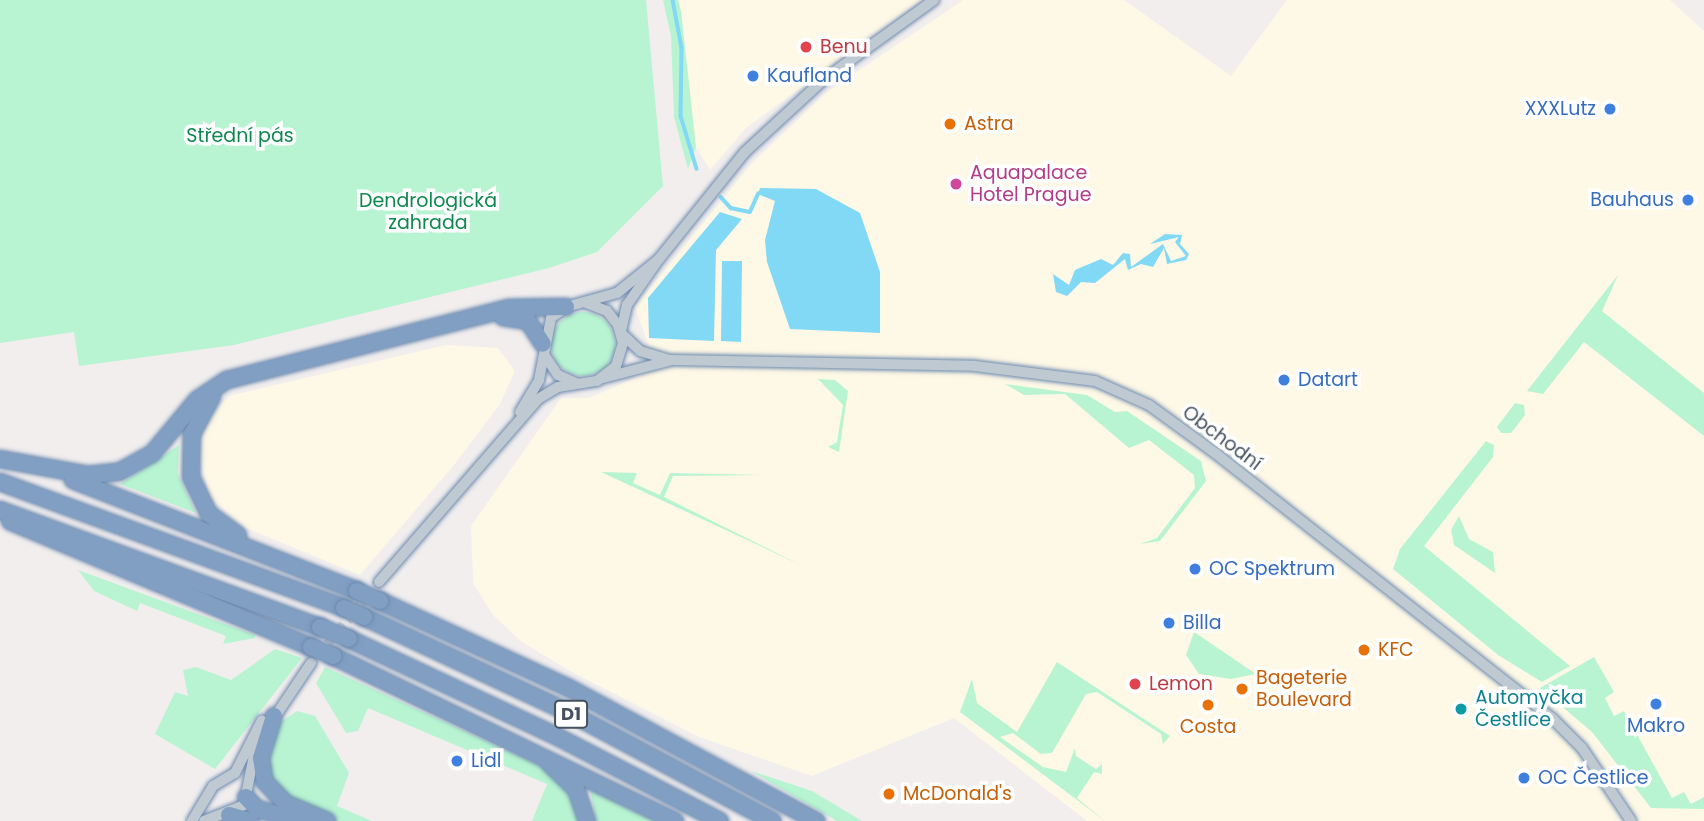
<!DOCTYPE html>
<meta charset="utf-8">
<style>
body{margin:0}
#map{position:relative;width:1704px;height:821px;overflow:hidden;background:#f2eeee;font-family:Poppins,sans-serif}
div>[style]{position:absolute}
[style*='--x']{left:calc(var(--x)*1px);top:calc(var(--y)*1px);width:calc(var(--w)*1px);rotate:calc(var(--a)*1deg)}
.commercial>*{inset:0;background:#fef8e6}
.green>*{inset:0;background:#b8f4d1}
.round{border-radius:50%}
.water>*{inset:0;background:#81d9f5}
.stream>*{height:3.5px;margin:-1.75px;padding:0 1.75px;transform-origin:1.75px;border-radius:1.75px;background:#81d9f5}
.minor-tunnel>*{height:10px;margin-top:-5px;transform-origin:0;background:repeating-linear-gradient(90deg,#cfcfd1 0 10px,transparent 0 15px)}
.roads{filter:drop-shadow(0 0 2px #6c8aaf) drop-shadow(0 0 2px #6c8aaf)}
.minor>*{height:10px;margin:-5px;padding:0 5px;transform-origin:5px;border-radius:5px;background:#bec9d2}
.highway>*{height:16px;margin:-8px;padding:0 8px;transform-origin:8px;border-radius:8px;background:#819fc3}
.bridges{filter:drop-shadow(0 0 2px #6c8aaf) drop-shadow(0 0 2px #6c8aaf)}
.highway-bridge>*{height:16px;margin:-8px;padding:0 8px;transform-origin:8px;border-radius:8px;background:#819fc3}
.dots>*{width:19px;height:19px;translate:-50% -50%;box-sizing:border-box;border:4px solid #fff;border-radius:50%}
span{translate:-50% -50%;white-space:nowrap;text-align:center;line-height:1.15;-webkit-text-stroke:7px #fff;paint-order:stroke}
.shield-label span{padding:2px 5px;background:#fff;border:2px solid;border-radius:5px;-webkit-text-stroke-width:0}
.shield-label{font-size:18px;color:#45515e;font-weight:700}
.health-label{font-size:19px;color:#be3a42}
.left{translate:0 -50%;text-align:left}
.shop-label{font-size:19px;color:#366cbe}
.right{translate:-100% -50%;text-align:right}
.food-label{font-size:19px;color:#c56008}
.park-label{font-size:19px;color:#0d884e}
.hotel-label{font-size:19px;color:#b23c85}
.street-label{font-size:19px;color:#45515e}
.culture-label{font-size:19px;color:#0d838f}
</style>
<div id="map">
<div class="commercial">
<div style="clip-path:polygon(678px 0,922px 0,746px 128px,710px 170px,696px 147px,689px 115px)"></div>
<div style="clip-path:polygon(963px 0,1124px 0,1231px 76px,1287px 0,1670px 0,1704px 31px,1704px 821px,1087px 821px,954px 718px,812px 776px,699px 737px,572px 672px,522px 642px,493px 615px,473px 583px,471px 526px,561px 398px,589px 398px,635px 378px,648px 344px,635px 307px,751px 164px,827px 92px)"></div>
<div style="clip-path:polygon(446px 345px,498px 348px,515px 371px,500px 404px,454px 465px,360px 575px,246px 528px,210px 498px,198px 451px,208px 421px,229px 396px)"></div>
</div>
<div class="green">
<div style="clip-path:polygon(0 0,646px 0,663px 186px,597px 252px,549px 268px,234px 345px,79px 366px,74px 332px,0 343px)"></div>
<div style="clip-path:polygon(663px 0,678px 0,681px 11px,696px 147px,688px 169px,674px 117px,671px 36px)"></div>
<div style="clip-path:polygon(1618px 275px,1602px 311px,1704px 393px,1704px 436px,1584px 342px,1543px 394px,1527px 391px)"></div>
<div class="round" style="left:551px;top:312px;width:64px;height:64px"></div>
<div style="clip-path:polygon(818px 379px,835px 380px,848px 391px,839px 452px,828px 447px,837px 442px,843px 405px)"></div>
<div style="clip-path:polygon(1005px 384px,1087px 395px,1115px 412px,1127px 411px,1201px 461px,1206px 481px,1160px 541px,1140px 544px,1157px 538px,1195px 488px,1194px 475px,1149px 440px,1129px 448px,1065px 394px,1024px 395px)"></div>
<div style="clip-path:polygon(1515px 403px,1524px 405px,1525px 415px,1511px 433px,1501px 433px,1497px 427px)"></div>
<div style="clip-path:polygon(1486px 441px,1494px 445px,1493px 457px,1424px 546px,1570px 666px,1542px 682px,1498px 655px,1393px 569px,1400px 549px)"></div>
<div style="clip-path:polygon(179px 445px,178px 474px,196px 513px,120px 484px)"></div>
<div style="clip-path:polygon(601px 472px,637px 473px,633px 483px,660px 495px,670px 473px,768px 475px,673px 476px,664px 497px,803px 566px)"></div>
<div style="clip-path:polygon(1459px 516px,1469px 539px,1493px 552px,1495px 573px,1454px 545px,1451px 530px)"></div>
<div style="clip-path:polygon(78px 570px,255px 635px,255px 638px,223px 644px,226px 636px,140px 603px,137px 611px,94px 591px)"></div>
<div style="clip-path:polygon(1194px 632px,1200px 636px,1256px 674px,1231px 679px,1199px 674px,1186px 655px)"></div>
<div style="clip-path:polygon(275px 649px,302px 658px,215px 769px,155px 734px,175px 692px,188px 696px,183px 670px,196px 667px,231px 680px)"></div>
<div style="clip-path:polygon(1594px 657px,1614px 692px,1605px 698px,1614px 716px,1624px 711px,1672px 798px,1684px 792px,1691px 804px,1704px 797px,1704px 809px,1651px 808px,1592px 732px,1540px 688px)"></div>
<div style="clip-path:polygon(1057px 662px,1170px 736px,1163px 744px,1161px 734px,1097px 692px,1086px 694px,1052px 753px,1041px 754px,1013px 733px,1000px 737px,1043px 767px,1066px 772px,1075px 748px,1076px 756px,1096px 769px,1102px 764px,1102px 774px,1094px 772px,1077px 798px,1105px 821px,960px 712px,972px 679px,977px 703px,1017px 732px)"></div>
<div style="clip-path:polygon(325px 667px,545px 768px,570px 790px,581px 821px,532px 821px,547px 784px,368px 708px,358px 731px,346px 733px,316px 683px)"></div>
<div style="clip-path:polygon(297px 711px,315px 716px,349px 773px,337px 806px,372px 821px,337px 821px,276px 790px,266px 762px,278px 724px)"></div>
<div style="clip-path:polygon(751px 771px,812px 791px,862px 821px,837px 821px)"></div>
<div style="clip-path:polygon(590px 788px,633px 811px,655px 821px,596px 821px)"></div>
</div>
<div class="water">
<div style="clip-path:polygon(760px 188px,816px 189px,860px 213px,880px 272px,880px 333px,790px 329px,767px 262px,765px 240px,775px 201px,758px 194px)"></div>
<div style="clip-path:polygon(720px 212px,742px 219px,716px 250px,714px 341px,649px 338px,648px 298px)"></div>
<div style="clip-path:polygon(1165px 234px,1182px 235px,1180px 244px,1189px 254px,1186px 260px,1167px 264px,1164px 248px,1153px 267px,1141px 264px,1128px 270px,1125px 259px,1095px 283px,1081px 282px,1067px 296px,1056px 292px,1053px 274px,1069px 285px,1075px 270px,1101px 259px,1113px 265px,1123px 253px,1130px 254px,1131px 267px,1163px 244px,1171px 261px,1186px 256px,1175px 242px,1179px 237px,1150px 244px)"></div>
<div style="clip-path:polygon(722px 261px,742px 261px,741px 342px,721px 341px)"></div>
</div>
<div class="stream">
<div style="--x:673;--y:0;--w:49;--a:79.4"></div>
<div style="--x:682;--y:48;--w:68;--a:90.8"></div>
<div style="--x:681;--y:116;--w:55;--a:73.2"></div>
<div style="--x:721;--y:197;--w:15;--a:48"></div>
<div style="--x:731;--y:208;--w:19;--a:12"></div>
<div style="--x:750;--y:212;--w:20;--a:-66"></div>
</div>
<div class="minor-tunnel">
<div style="--x:318;--y:655;--w:95;--a:-50.1"></div>
</div>
<div class="roads">
<div class="minor">
<div style="--x:621;--y:331;--w:27;--a:-77"></div>
<div style="--x:627;--y:305;--w:56;--a:-55.2"></div>
<div style="--x:659;--y:259;--w:137;--a:-51.2"></div>
<div style="--x:745;--y:152;--w:106;--a:-42.7"></div>
<div style="--x:823;--y:80;--w:137;--a:-35.8"></div>
<div style="--x:623;--y:335;--w:23;--a:43"></div>
<div style="--x:640;--y:351;--w:30;--a:17"></div>
<div style="--x:545;--y:356;--w:23;--a:56"></div>
<div style="--x:558;--y:375;--w:20;--a:24"></div>
<div style="--x:603;--y:378;--w:71;--a:-14.6"></div>
<div style="--x:672;--y:360;--w:303;--a:1.1"></div>
<div style="--x:975;--y:366;--w:121;--a:7.1"></div>
<div style="--x:1095;--y:381;--w:59;--a:24"></div>
<div style="--x:1149;--y:405;--w:82;--a:36"></div>
<div style="--x:1215;--y:453;--w:429;--a:38.2"></div>
<div style="--x:1552;--y:718;--w:42;--a:45"></div>
<div style="--x:1582;--y:748;--w:88;--a:56.1"></div>
<div style="--x:520;--y:412;--w:37;--a:-59"></div>
<div style="--x:539;--y:380;--w:63;--a:-79"></div>
<div style="--x:551;--y:318;--w:19;--a:-36"></div>
<div style="--x:566;--y:307;--w:53;--a:-15.4"></div>
<div style="--x:617;--y:293;--w:54;--a:-39"></div>
<div style="--x:379;--y:582;--w:242;--a:-49"></div>
<div style="--x:538;--y:399;--w:23;--a:-31"></div>
<div style="--x:558;--y:387;--w:39;--a:-9"></div>
<div style="--x:597;--y:381;--w:24;--a:-38"></div>
<div style="--x:616;--y:366;--w:24;--a:-73"></div>
<div style="--x:623;--y:343;--w:19;--a:-106"></div>
<div style="--x:618;--y:325;--w:18;--a:-128"></div>
<div style="--x:607;--y:311;--w:22;--a:-159"></div>
<div style="--x:192;--y:821;--w:41;--a:-59"></div>
<div style="--x:213;--y:786;--w:26;--a:-31"></div>
<div style="--x:235;--y:773;--w:59;--a:-63"></div>
<div style="--x:204;--y:821;--w:43;--a:-21.8"></div>
<div style="--x:244;--y:805;--w:61;--a:-78.7"></div>
<div style="--x:256;--y:745;--w:99;--a:-56.1"></div>
</div>
<div class="highway">
<div style="--x:503;--y:317;--w:25;--a:9"></div>
<div style="--x:528;--y:321;--w:27;--a:57"></div>
<div style="--x:212;--y:397;--w:42;--a:118.4"></div>
<div style="--x:192;--y:434;--w:43;--a:91.3"></div>
<div style="--x:191;--y:477;--w:41;--a:64.1"></div>
<div style="--x:209;--y:514;--w:36;--a:36"></div>
<div style="--x:0;--y:459;--w:89;--a:10.3"></div>
<div style="--x:88;--y:475;--w:31;--a:-6"></div>
<div style="--x:119;--y:472;--w:38;--a:-29"></div>
<div style="--x:152;--y:454;--w:70;--a:-50.2"></div>
<div style="--x:197;--y:400;--w:36;--a:-34"></div>
<div style="--x:227;--y:380;--w:291;--a:-14.3"></div>
<div style="--x:509;--y:308;--w:57;--a:-1"></div>
<div style="--x:73;--y:480;--w:305;--a:21.3"></div>
<div style="--x:0;--y:482;--w:366;--a:20.1"></div>
<div style="--x:0;--y:510;--w:341;--a:20.1"></div>
<div style="--x:10;--y:521;--w:326;--a:22.7"></div>
<div style="--x:380;--y:601;--w:208;--a:24.7"></div>
<div style="--x:569;--y:688;--w:281;--a:28.3"></div>
<div style="--x:364;--y:617;--w:223;--a:25"></div>
<div style="--x:566;--y:711;--w:234;--a:28.1"></div>
<div style="--x:349;--y:639;--w:226;--a:25.1"></div>
<div style="--x:554;--y:735;--w:187;--a:27.4"></div>
<div style="--x:333;--y:656;--w:380;--a:25.8"></div>
<div style="--x:274;--y:716;--w:44;--a:107.2"></div>
<div style="--x:261;--y:758;--w:24;--a:81"></div>
<div style="--x:265;--y:782;--w:29;--a:46"></div>
<div style="--x:285;--y:803;--w:46;--a:23.2"></div>
<div style="--x:549;--y:763;--w:37;--a:44"></div>
<div style="--x:576;--y:789;--w:34;--a:71"></div>
<div style="--x:246;--y:797;--w:16;--a:47"></div>
<div style="--x:257;--y:809;--w:47;--a:14.9"></div>
<div style="--x:229;--y:815;--w:22;--a:16"></div>
</div>
</div>
<div class="bridges">
<div class="highway-bridge">
<div style="--x:357;--y:591;--w:25;--a:23"></div>
<div style="--x:344;--y:608;--w:22;--a:24"></div>
<div style="--x:320;--y:627;--w:31;--a:22"></div>
<div style="--x:311;--y:647;--w:24;--a:22"></div>
</div>
</div>
<div class="dots">
<div style="left:806px;top:47px;background:#e0444e"></div>
<div style="left:753px;top:76px;background:#3f7fe0"></div>
<div style="left:1610px;top:109px;background:#3f7fe0"></div>
<div style="left:950px;top:124px;background:#e8710a"></div>
<div style="left:956px;top:184px;background:#d1479c"></div>
<div style="left:1688px;top:200px;background:#3f7fe0"></div>
<div style="left:1284px;top:380px;background:#3f7fe0"></div>
<div style="left:1195px;top:569px;background:#3f7fe0"></div>
<div style="left:1169px;top:623px;background:#3f7fe0"></div>
<div style="left:1364px;top:650px;background:#e8710a"></div>
<div style="left:1135px;top:684px;background:#e0444e"></div>
<div style="left:1242px;top:689px;background:#e8710a"></div>
<div style="left:1656px;top:704px;background:#3f7fe0"></div>
<div style="left:1208px;top:705px;background:#e8710a"></div>
<div style="left:1461px;top:709px;background:#0f9aa8"></div>
<div style="left:457px;top:761px;background:#3f7fe0"></div>
<div style="left:1524px;top:778px;background:#3f7fe0"></div>
<div style="left:889px;top:794px;background:#e8710a"></div>
</div>
<div class="shield-label">
<span style="left:571px;top:714px">D1</span>
</div>
<div class="health-label">
<span class="left" style="left:820px;top:47px">Benu</span>
<span class="left" style="left:1149px;top:684px">Lemon</span>
</div>
<div class="shop-label">
<span class="left" style="left:767px;top:76px">Kaufland</span>
<span class="right" style="left:1596px;top:109px">XXXLutz</span>
<span class="right" style="left:1674px;top:200px">Bauhaus</span>
<span class="left" style="left:1298px;top:380px">Datart</span>
<span class="left" style="left:1209px;top:569px">OC Spektrum</span>
<span class="left" style="left:1183px;top:623px">Billa</span>
<span style="left:1656px;top:726px">Makro</span>
<span class="left" style="left:471px;top:761px">Lidl</span>
<span class="left" style="left:1538px;top:778px">OC Čestlice</span>
</div>
<div class="food-label">
<span class="left" style="left:964px;top:124px">Astra</span>
<span class="left" style="left:1378px;top:650px">KFC</span>
<span class="left" style="left:1256px;top:689px">Bageterie<br>Boulevard</span>
<span style="left:1208px;top:727px">Costa</span>
<span class="left" style="left:903px;top:794px">McDonald's</span>
</div>
<div class="park-label">
<span style="left:240px;top:136px">Střední pás</span>
<span style="left:428px;top:212px">Dendrologická<br>zahrada</span>
</div>
<div class="hotel-label">
<span class="left" style="left:970px;top:184px">Aquapalace<br>Hotel Prague</span>
</div>
<div class="street-label">
<span style="left:1222px;top:438px;rotate:37deg">Obchodní</span>
</div>
<div class="culture-label">
<span class="left" style="left:1475px;top:709px">Automyčka<br>Čestlice</span>
</div>
</div>
